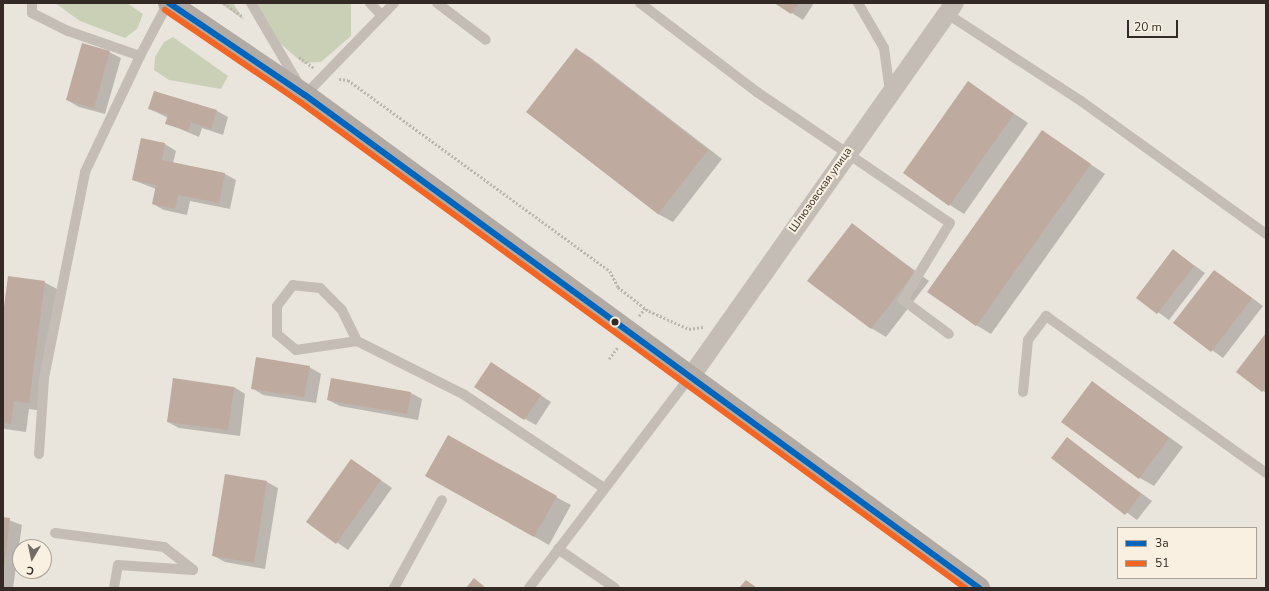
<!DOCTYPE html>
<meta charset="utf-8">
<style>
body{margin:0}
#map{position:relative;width:1269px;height:591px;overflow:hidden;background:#eae5dc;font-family:"Nunito Sans",sans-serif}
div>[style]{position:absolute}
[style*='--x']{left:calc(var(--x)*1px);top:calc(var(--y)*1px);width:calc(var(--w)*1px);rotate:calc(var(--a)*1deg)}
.green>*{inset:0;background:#cad0b6}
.shadow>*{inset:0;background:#0003}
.building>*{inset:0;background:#beaa9e}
.path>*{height:2.5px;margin-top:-1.25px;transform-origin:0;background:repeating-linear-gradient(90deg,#bcb5ae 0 2px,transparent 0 4px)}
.service>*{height:10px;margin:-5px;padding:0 5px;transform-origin:5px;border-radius:5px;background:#c3bdb6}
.minor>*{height:19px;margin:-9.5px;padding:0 9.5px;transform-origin:9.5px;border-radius:9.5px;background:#c3bdb6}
.primary>*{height:22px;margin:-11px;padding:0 11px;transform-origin:11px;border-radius:11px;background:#b2aba5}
.bus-1>*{height:6px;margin:-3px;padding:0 3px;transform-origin:3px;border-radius:3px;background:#0065bd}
.bus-2>*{height:6px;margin:-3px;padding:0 3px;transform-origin:3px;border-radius:3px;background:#f26522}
.dots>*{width:11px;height:11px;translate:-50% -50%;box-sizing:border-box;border:2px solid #f9f0e2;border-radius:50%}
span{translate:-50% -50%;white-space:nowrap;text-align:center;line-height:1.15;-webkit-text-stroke:4px #f9f0e2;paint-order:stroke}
.street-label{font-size:11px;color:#332a25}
.frame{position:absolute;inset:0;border:4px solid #332a25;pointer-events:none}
.legend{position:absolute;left:1117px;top:527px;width:140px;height:52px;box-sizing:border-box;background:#f9f0e2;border:1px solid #aaa196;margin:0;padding:5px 7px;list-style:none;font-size:12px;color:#332a25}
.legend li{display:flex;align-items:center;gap:8px;height:20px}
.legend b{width:20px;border:1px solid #aaa196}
.north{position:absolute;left:12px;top:539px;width:40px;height:40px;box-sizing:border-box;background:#f9f0e2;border:1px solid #aaa196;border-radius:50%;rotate:189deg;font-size:11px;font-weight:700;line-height:16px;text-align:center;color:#332a25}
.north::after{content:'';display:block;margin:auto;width:14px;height:18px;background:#736b65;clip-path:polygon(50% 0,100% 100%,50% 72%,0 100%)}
.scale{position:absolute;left:1127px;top:20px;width:51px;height:18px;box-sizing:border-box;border:2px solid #332a25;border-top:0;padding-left:5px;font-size:12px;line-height:14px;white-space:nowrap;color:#332a25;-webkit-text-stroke:3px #f9f0e2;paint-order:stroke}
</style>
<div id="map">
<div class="green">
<div style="clip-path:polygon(55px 3px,127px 3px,143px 14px,137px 29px,125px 38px,80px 21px)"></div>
<div style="clip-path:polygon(220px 3px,233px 3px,244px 20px)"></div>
<div style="clip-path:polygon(255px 3px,351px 3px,351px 36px,321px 62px,303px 63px,276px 40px)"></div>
<div style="clip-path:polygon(173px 37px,228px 76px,221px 89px,169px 80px,154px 70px,155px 57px,164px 42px)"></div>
</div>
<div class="shadow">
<div style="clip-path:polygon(776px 3px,814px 3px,803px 20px)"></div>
<div style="clip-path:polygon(576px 49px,591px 58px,722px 159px,673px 222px,658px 214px,527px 112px)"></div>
<div style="clip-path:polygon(109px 52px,121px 58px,105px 114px,79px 107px,67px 100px)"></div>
<div style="clip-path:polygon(968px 82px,1028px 123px,964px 214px,950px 205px)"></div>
<div style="clip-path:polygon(155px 92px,217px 111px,228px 117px,223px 135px,202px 128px,199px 137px,166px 123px,168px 118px,150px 109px)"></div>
<div style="clip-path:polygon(1043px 132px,1105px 174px,991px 334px,976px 325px)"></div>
<div style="clip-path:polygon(165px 144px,176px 151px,173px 163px,225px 174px,236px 180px,230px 209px,190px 201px,187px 215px,164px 210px,153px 204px,156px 189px,133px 180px)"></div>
<div style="clip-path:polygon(852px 224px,929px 281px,886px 337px,871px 328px)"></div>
<div style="clip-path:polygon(1173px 250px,1205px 273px,1169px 320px,1137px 297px)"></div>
<div style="clip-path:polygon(1215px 271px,1263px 306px,1223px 358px,1175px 323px)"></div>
<div style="clip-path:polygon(44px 282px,59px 290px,44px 411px,29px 409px,26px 432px,5px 429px,3px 428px,3px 322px)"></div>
<div style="clip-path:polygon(1266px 335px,1266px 393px,1237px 372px)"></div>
<div style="clip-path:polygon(309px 367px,321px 374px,316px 403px,263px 395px,252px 388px)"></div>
<div style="clip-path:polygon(502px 370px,551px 402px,536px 425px,525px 419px)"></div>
<div style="clip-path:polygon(1092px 382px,1183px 447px,1154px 486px,1140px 478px)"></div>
<div style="clip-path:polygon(234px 387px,245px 394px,240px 436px,179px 428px,168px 422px)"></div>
<div style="clip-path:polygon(411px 393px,422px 399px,418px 420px,340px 406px,328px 400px)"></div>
<div style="clip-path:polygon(1067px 439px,1152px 501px,1137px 520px,1053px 458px)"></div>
<div style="clip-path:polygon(352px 460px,392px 488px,348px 550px,308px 522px)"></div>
<div style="clip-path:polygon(427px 476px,556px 497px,571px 505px,549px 545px)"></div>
<div style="clip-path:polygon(267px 482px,278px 488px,265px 569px,225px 562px,214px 556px)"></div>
<div style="clip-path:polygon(3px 518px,22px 525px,13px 588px,3px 588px)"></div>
</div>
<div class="building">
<div style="clip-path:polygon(774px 3px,799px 3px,791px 14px)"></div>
<div style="clip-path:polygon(82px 43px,110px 51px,94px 108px,66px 100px)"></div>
<div style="clip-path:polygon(576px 48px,708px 150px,658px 214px,526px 112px)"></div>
<div style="clip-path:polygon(968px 81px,1014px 114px,949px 206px,903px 173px)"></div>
<div style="clip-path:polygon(154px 91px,217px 110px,211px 129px,191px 122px,188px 131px,165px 124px,168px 115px,148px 109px)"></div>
<div style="clip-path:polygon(1042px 130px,1091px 164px,976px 326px,927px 292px)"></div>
<div style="clip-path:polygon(141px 138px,165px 143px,162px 160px,225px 173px,219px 203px,178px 195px,175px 209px,152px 204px,156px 185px,132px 180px)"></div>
<div style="clip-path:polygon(852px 223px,915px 272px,871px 329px,807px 281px)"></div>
<div style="clip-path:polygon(1173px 249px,1194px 266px,1157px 314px,1136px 298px)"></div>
<div style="clip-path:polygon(1214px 270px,1252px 298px,1211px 352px,1173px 323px)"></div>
<div style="clip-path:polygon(8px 276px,45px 281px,29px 403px,14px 401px,11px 424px,3px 423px,3px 314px)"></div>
<div style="clip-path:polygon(1266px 333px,1266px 387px,1262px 392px,1236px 372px)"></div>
<div style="clip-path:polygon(256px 357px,310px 366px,304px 397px,251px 389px)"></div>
<div style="clip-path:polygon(491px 362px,541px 395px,524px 420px,474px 387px)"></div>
<div style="clip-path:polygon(173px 378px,234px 387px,228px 430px,167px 422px)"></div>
<div style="clip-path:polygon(331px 378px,411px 392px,407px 414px,327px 400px)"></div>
<div style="clip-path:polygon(1092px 381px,1169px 438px,1139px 479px,1061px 422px)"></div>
<div style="clip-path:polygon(448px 435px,557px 496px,534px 537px,425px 476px)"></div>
<div style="clip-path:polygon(1067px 437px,1141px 494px,1125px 515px,1051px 458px)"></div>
<div style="clip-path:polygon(351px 459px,381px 480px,336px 544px,306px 522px)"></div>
<div style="clip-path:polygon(225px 474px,267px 481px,254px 563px,212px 556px)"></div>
<div style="clip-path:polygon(3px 517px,10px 518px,4px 568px,3px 568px)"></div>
<div style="clip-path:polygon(474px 578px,486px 588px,466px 588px)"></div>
<div style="clip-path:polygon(746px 580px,757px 588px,739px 588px)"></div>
</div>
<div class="path">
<div style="--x:224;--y:3;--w:24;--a:36"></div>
<div style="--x:299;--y:57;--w:19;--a:36"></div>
<div style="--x:339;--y:79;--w:9;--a:6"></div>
<div style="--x:348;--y:80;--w:324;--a:36.1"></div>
<div style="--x:610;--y:271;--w:18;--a:63"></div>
<div style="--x:618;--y:287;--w:39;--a:38"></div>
<div style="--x:649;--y:311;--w:44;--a:24.2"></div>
<div style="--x:689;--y:329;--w:14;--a:-8"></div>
<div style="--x:639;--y:316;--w:10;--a:-53"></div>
<div style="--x:609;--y:359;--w:14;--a:-54"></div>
</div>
<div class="service">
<div style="--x:32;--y:3;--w:10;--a:90"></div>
<div style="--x:32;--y:13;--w:40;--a:26.6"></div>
<div style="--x:68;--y:31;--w:76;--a:19.1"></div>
<div style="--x:140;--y:56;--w:60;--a:-62.2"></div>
<div style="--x:251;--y:3;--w:107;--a:59.6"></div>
<div style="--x:305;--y:95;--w:128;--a:-45.9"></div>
<div style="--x:370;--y:3;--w:16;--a:47"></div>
<div style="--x:437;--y:3;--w:61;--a:37.1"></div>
<div style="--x:640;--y:3;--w:147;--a:37.3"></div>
<div style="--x:757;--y:92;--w:233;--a:34.2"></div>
<div style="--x:950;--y:223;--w:90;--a:121.4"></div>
<div style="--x:903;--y:300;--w:57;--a:36.5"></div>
<div style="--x:858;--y:3;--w:52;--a:60"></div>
<div style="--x:884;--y:48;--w:44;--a:82.2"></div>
<div style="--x:946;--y:13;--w:161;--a:33.1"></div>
<div style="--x:1081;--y:101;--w:228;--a:35.7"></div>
<div style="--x:357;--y:341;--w:34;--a:-116"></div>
<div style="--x:342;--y:310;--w:31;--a:-135"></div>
<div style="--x:320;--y:288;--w:27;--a:-174"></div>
<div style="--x:293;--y:285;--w:26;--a:127"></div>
<div style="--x:277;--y:306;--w:28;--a:90"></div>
<div style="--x:277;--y:334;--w:25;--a:40"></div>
<div style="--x:296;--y:350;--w:62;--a:-8.4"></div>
<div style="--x:357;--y:341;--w:119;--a:26.6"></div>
<div style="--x:463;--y:394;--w:169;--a:33.7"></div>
<div style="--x:1023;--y:392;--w:52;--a:-84.5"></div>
<div style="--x:1028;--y:340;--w:30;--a:-53"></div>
<div style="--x:1046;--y:316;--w:270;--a:35.5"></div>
<div style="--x:39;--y:454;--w:76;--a:-86.2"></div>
<div style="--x:44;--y:378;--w:210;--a:-78.7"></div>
<div style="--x:85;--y:172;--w:128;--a:-64.6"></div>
<div style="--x:55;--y:533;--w:110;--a:7.3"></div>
<div style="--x:164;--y:547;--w:37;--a:38"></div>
<div style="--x:193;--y:570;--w:75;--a:-176.2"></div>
<div style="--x:118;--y:565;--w:23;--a:100"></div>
<div style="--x:558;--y:549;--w:69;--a:34.4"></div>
<div style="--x:394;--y:588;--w:100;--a:-61.4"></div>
<div style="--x:529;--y:588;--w:264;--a:-52.7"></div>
</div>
<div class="minor">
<div style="--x:689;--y:378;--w:459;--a:-54.8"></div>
</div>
<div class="primary">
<div style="--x:169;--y:3;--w:164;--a:34.1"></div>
<div style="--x:305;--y:95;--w:835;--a:36.18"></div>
</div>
<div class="bus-1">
<div style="--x:169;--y:3;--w:164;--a:34.1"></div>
<div style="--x:305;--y:95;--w:835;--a:36.18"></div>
</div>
<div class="bus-2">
<div style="--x:165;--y:10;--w:163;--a:34.3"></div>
<div style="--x:300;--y:102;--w:824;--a:36.16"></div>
</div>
<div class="dots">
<div style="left:615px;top:322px;background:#332a25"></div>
</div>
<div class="street-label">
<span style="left:821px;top:190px;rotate:-55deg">Шлюзовская улица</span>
</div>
<div class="frame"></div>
<ul class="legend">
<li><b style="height:5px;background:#0065bd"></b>3а</li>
<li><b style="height:5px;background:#f26522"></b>51</li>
</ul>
<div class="north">С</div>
<div class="scale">20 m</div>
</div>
